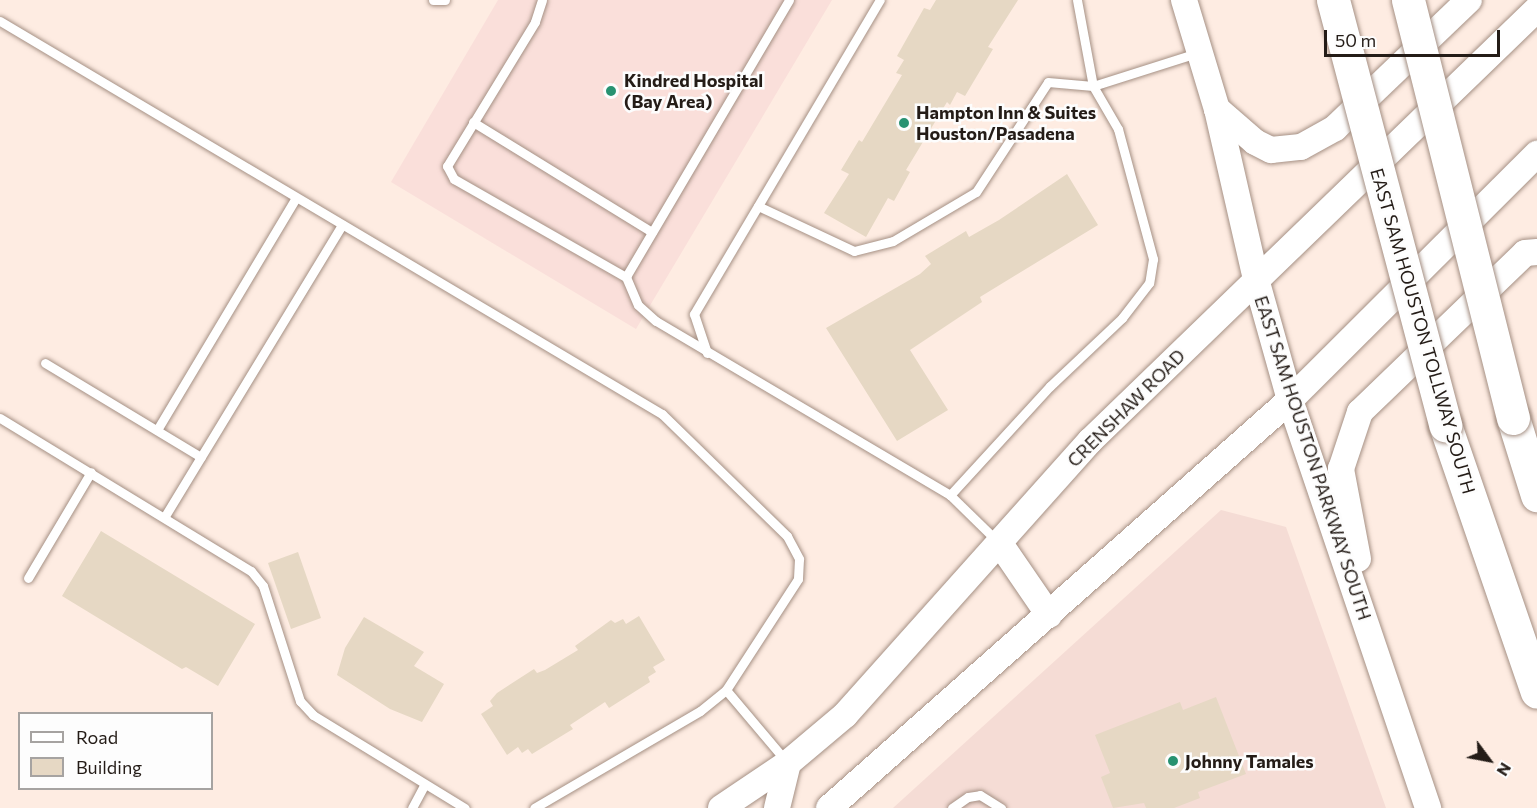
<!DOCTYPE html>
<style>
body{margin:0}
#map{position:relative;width:1537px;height:808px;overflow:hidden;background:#feece2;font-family:Commissioner,sans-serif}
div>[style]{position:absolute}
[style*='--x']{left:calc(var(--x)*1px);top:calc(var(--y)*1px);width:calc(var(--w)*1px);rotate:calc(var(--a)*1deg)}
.commercial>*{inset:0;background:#f5dcd5}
.medical>*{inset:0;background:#fadfda}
.building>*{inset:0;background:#e6d8c4}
.roads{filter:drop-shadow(0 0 2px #a59084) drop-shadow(0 0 2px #a59084)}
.lane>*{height:9px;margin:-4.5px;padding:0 4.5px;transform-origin:4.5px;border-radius:4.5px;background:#fff}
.secondary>*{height:26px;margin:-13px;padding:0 13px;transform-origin:13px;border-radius:13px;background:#fff}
.highway>*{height:33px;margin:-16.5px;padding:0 16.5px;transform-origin:16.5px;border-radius:16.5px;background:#fff}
.bridges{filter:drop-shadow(0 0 2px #a59084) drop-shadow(0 0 2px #a59084)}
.highway-bridge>*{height:33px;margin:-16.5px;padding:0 16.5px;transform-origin:16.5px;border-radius:16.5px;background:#fff}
.dots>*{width:16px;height:16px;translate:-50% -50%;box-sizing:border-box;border:3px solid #fdfdfd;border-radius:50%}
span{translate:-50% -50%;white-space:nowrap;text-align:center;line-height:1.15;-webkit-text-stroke:5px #fdfdfd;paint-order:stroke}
.poi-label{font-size:18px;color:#241c17;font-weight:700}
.left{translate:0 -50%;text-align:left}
.street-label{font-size:18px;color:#241c17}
.legend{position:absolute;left:18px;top:712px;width:195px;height:78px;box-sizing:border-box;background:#fdfdfd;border:2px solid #a6a3a1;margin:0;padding:8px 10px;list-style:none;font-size:18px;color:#241c17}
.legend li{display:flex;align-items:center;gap:12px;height:30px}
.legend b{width:30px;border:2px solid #a6a3a1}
.north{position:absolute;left:1459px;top:730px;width:60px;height:60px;-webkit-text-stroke:4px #fdfdfd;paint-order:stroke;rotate:122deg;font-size:16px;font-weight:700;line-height:24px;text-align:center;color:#241c17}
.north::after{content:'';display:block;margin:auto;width:21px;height:27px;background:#241c17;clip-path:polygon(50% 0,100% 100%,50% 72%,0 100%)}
.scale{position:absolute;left:1324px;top:30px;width:176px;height:27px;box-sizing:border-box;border:3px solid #241c17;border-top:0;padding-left:8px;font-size:18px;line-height:21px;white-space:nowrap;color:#241c17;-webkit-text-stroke:4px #fdfdfd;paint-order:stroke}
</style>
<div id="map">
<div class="commercial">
<div style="clip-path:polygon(1221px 510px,1286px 527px,1386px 808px,893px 808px)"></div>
</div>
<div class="medical">
<div style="clip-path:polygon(498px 0,832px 0,636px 329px,391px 182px)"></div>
</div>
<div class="building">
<div style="clip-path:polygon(936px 0,1018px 0,988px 47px,993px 49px,965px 96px,957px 92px,950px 105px,947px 102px,906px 170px,910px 172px,894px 201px,888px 198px,866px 237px,824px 213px,849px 174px,841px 170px,859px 140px,862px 142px,902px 75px,896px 73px,904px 60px,897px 56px,924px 8px,930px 10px)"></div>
<div style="clip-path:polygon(1067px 174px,1098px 225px,980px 297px,982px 302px,910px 350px,948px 410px,897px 441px,826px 328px,920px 274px,931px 264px,925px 256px,966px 231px,969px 237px,999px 220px)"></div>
<div style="clip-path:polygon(101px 531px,255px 624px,218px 686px,186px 667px,182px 669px,62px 596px)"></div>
<div style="clip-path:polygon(298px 552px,321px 618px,291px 629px,268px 563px)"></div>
<div style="clip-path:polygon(639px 616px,665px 660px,653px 667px,656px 672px,648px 677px,650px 682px,609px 708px,605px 702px,570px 725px,573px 729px,532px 754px,528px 749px,522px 753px,518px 747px,507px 755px,481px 714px,493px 706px,490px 701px,497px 693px,534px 669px,537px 673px,545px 670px,578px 650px,575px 646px,611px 620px,615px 623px,623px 619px,626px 624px)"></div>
<div style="clip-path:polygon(364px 617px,424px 652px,414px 666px,444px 684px,422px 722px,390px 709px,337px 675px,345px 648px)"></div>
<div style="clip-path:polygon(1216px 697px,1246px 774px,1198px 792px,1200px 798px,1174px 808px,1146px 808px,1144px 803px,1113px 808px,1101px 777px,1110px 773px,1095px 735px,1180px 702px,1183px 710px)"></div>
</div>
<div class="roads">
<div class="lane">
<div style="--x:433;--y:0;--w:12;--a:0"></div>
<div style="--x:542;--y:0;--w:23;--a:108"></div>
<div style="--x:535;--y:22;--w:169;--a:121.4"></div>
<div style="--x:447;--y:166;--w:15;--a:62"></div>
<div style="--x:454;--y:179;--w:198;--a:29.7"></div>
<div style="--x:789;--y:0;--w:321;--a:120.5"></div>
<div style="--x:626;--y:277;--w:30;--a:67"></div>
<div style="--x:638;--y:305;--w:24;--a:42"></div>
<div style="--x:656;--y:321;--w:342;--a:30.6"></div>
<div style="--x:950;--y:495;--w:66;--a:44.4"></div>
<div style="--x:1077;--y:0;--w:87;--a:79.5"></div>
<div style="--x:1093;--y:86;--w:109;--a:-17.6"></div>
<div style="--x:0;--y:21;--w:770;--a:30.7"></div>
<div style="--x:662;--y:414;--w:175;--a:44.3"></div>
<div style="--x:787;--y:536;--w:26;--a:62"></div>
<div style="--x:799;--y:559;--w:20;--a:93"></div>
<div style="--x:798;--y:579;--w:132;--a:123"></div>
<div style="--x:726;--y:690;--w:33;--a:141"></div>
<div style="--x:700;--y:711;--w:192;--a:149.7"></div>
<div style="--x:473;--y:122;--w:210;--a:31.6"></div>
<div style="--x:758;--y:206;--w:106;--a:25.1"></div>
<div style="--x:854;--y:251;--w:40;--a:-14.4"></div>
<div style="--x:893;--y:241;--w:96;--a:-30.6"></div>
<div style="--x:976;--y:192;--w:131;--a:-56.8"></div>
<div style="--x:1048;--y:82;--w:45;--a:5.1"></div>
<div style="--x:1093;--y:86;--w:50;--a:59.8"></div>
<div style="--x:1118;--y:129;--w:135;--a:74.9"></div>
<div style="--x:1153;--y:259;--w:24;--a:99"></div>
<div style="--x:1149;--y:283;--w:44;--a:127.6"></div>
<div style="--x:1122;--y:318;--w:99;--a:136.6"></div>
<div style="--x:1050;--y:386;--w:148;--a:132.5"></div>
<div style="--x:707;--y:353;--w:41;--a:-108.4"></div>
<div style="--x:694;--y:314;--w:365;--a:-59.4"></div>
<div style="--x:45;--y:363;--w:182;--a:31.1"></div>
<div style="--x:0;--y:418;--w:294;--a:31.4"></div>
<div style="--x:251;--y:571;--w:19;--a:51"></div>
<div style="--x:263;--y:586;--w:121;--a:72.2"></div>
<div style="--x:300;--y:701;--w:19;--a:47"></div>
<div style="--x:313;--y:715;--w:178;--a:31.5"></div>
<div style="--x:157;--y:430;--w:269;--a:-59.1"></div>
<div style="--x:165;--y:516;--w:341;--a:-58.7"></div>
<div style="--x:28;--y:578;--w:123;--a:-59.3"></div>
<div style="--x:726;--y:690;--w:93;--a:49.8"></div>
<div style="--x:412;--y:808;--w:26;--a:-62"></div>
<div style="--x:952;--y:808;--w:19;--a:-35"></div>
<div style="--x:968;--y:797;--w:12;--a:-9"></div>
<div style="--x:980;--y:795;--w:25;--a:32"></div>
</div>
<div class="secondary">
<div style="--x:1184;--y:0;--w:114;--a:73.2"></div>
<div style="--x:1217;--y:109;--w:174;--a:77.1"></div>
<div style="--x:1256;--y:279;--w:126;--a:74.3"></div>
<div style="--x:1290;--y:400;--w:431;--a:71.3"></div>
<div style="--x:1217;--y:109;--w:50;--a:41"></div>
<div style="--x:1255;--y:142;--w:18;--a:27"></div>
<div style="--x:1271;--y:150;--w:30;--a:-6"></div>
<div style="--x:1301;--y:147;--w:39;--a:-29"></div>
<div style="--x:1335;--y:128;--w:185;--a:-43.7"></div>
<div style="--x:1001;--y:545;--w:85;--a:55.6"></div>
<div style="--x:1358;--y:559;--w:92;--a:-100.7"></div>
<div style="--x:1341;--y:469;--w:60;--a:-71.6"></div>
<div style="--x:1360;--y:412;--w:229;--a:-43.9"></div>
<div style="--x:1525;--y:253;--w:12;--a:-5"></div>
<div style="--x:721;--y:808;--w:81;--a:-33.9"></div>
<div style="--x:788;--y:763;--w:75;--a:-40.1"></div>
<div style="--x:845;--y:715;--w:368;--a:-48.2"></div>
<div style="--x:1090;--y:441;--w:622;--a:-44.02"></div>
<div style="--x:777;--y:808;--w:46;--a:-76.3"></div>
<div style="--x:829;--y:808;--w:616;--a:-41.51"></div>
<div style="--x:1290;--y:400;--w:349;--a:-44.9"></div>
</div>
<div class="highway">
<div style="--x:1513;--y:418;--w:81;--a:72.7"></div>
<div style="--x:1445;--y:425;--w:282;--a:71"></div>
</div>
</div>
<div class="bridges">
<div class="highway-bridge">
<div style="--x:1333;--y:0;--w:440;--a:75.2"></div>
<div style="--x:1408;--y:0;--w:431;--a:75.9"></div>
</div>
</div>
<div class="dots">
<div style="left:611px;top:91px;background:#289271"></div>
<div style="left:904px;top:123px;background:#289271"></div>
<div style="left:1173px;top:761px;background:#289271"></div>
</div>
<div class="poi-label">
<span class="left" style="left:624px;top:91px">Kindred Hospital<br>(Bay Area)</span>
<span class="left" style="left:916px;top:123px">Hampton Inn &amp; Suites<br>Houston/Pasadena</span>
<span class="left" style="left:1185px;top:761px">Johnny Tamales</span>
</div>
<div class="street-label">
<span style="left:1423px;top:331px;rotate:74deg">EAST SAM HOUSTON TOLLWAY SOUTH</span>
<span style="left:1126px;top:408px;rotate:-45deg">CRENSHAW ROAD</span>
<span style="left:1313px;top:458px;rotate:72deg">EAST SAM HOUSTON PARKWAY SOUTH</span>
</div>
<ul class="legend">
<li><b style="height:8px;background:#fff"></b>Road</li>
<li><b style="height:16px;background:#e6d8c4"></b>Building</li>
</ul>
<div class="north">N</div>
<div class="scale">50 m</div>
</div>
